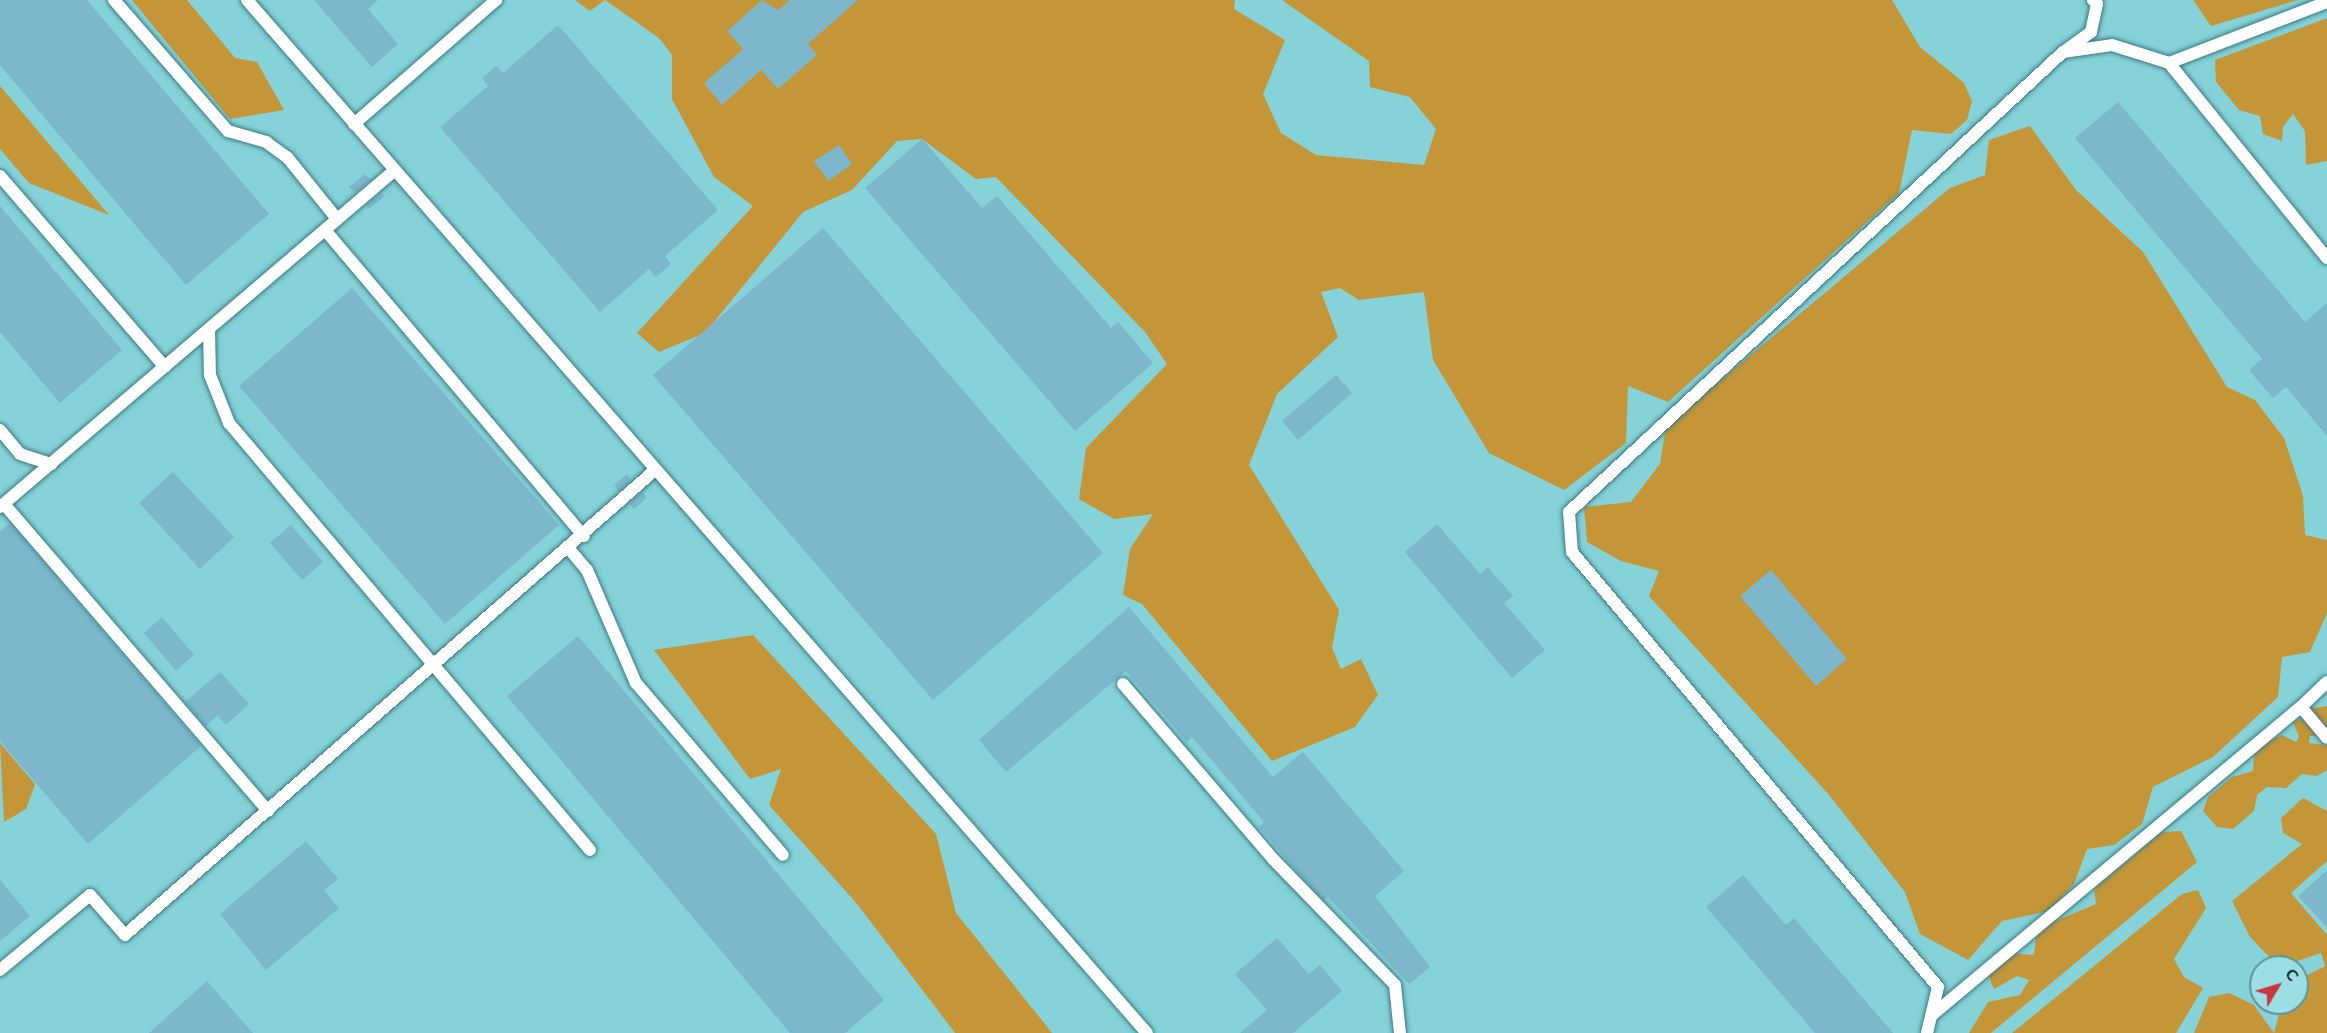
<!DOCTYPE html>
<meta charset="utf-8">
<style>
body{margin:0}
#map{position:relative;width:2327px;height:1033px;overflow:hidden;background:#9bdee4;font-family:"Nunito Sans",sans-serif}
div>[style]{position:absolute}
[style*='--x']{left:calc(var(--x)*1px);top:calc(var(--y)*1px);width:calc(var(--w)*1px);rotate:calc(var(--a)*1deg)}
.built>*{inset:0;background:#85d2d8}
.forest>*{inset:0;background:#c49638}
.building>*{inset:0;background:#7cb7cc}
.roads{filter:drop-shadow(0 0 2px #397c82) drop-shadow(0 0 2px #397c82)}
.service>*{height:12px;margin:-6px;padding:0 6px;transform-origin:6px;border-radius:6px;background:#fff}
span{translate:-50% -50%;white-space:nowrap;text-align:center;line-height:1.15;-webkit-text-stroke:4.5px #9bdee4;paint-order:stroke}
.north{position:absolute;left:2249px;top:955px;width:60px;height:60px;box-sizing:border-box;background:#9bdee4;border:2px solid #5f9398;border-radius:50%;rotate:52deg;font-size:16px;font-weight:700;line-height:24px;text-align:center;color:#062325}
.north::after{content:'';display:block;margin:auto;width:21px;height:27px;background:#c6373f;clip-path:polygon(50% 0,100% 100%,50% 72%,0 100%)}
</style>
<div id="map">
<div class="built">
<div style="clip-path:polygon(evenodd,0 0,2327px 0,2327px 1033px,0 1033px,0 0,2261px 967px,2297px 967px,2297px 1003px,2261px 1003px,2261px 967px)"></div>
</div>
<div class="forest">
<div style="clip-path:polygon(132px 0,187px 0,235px 58px,257px 62px,284px 110px,230px 119px)"></div>
<div style="clip-path:polygon(575px 0,605px 0,590px 11px)"></div>
<div style="clip-path:polygon(605px 0,1235px 0,1234px 9px,1285px 40px,1263px 94px,1281px 133px,1316px 155px,1424px 165px,1436px 129px,1410px 97px,1370px 87px,1369px 61px,1282px 0,1892px 0,1920px 47px,1964px 83px,1972px 101px,1967px 120px,1951px 134px,1912px 130px,1899px 193px,1668px 402px,1628px 386px,1626px 443px,1564px 490px,1489px 453px,1433px 360px,1424px 292px,1359px 300px,1340px 288px,1321px 292px,1338px 337px,1277px 394px,1249px 465px,1339px 610px,1332px 648px,1341px 669px,1361px 659px,1378px 695px,1355px 727px,1272px 761px,1142px 604px,1123px 595px,1130px 549px,1153px 514px,1114px 519px,1079px 499px,1086px 448px,1167px 364px,1145px 332px,996px 177px,976px 179px,922px 139px,897px 141px,852px 190px,803px 212px,705px 333px,659px 352px,637px 333px,753px 206px,714px 177px,672px 99px,672px 55px,659px 38px)"></div>
<div style="clip-path:polygon(2193px 0,2298px 0,2211px 26px)"></div>
<div style="clip-path:polygon(2327px 18px,2327px 161px,2306px 165px,2305px 131px,2293px 114px,2283px 127px,2282px 141px,2263px 134px,2260px 116px,2239px 110px,2216px 82px,2215px 60px)"></div>
<div style="clip-path:polygon(0 86px,109px 215px,29px 183px,0 149px)"></div>
<div style="clip-path:polygon(2030px 126px,2076px 190px,2143px 252px,2227px 387px,2255px 400px,2284px 438px,2303px 496px,2305px 535px,2327px 540px,2327px 613px,2310px 652px,2282px 657px,2278px 697px,2213px 757px,2153px 787px,2142px 824px,2114px 845px,2087px 849px,2074px 884px,2049px 911px,2002px 921px,1968px 960px,1920px 934px,1905px 892px,1830px 796px,1649px 596px,1659px 571px,1621px 561px,1587px 542px,1584px 507px,1631px 502px,1660px 464px,1666px 426px,1950px 188px,1985px 175px,1989px 140px)"></div>
<div style="clip-path:polygon(753px 635px,936px 834px,956px 913px,1052px 1033px,955px 1033px,858px 905px,769px 805px,781px 769px,750px 779px,654px 650px)"></div>
<div style="clip-path:polygon(2327px 706px,2327px 730px,2309px 709px)"></div>
<div style="clip-path:polygon(2304px 718px,2319px 736px,2310px 736px,2309px 743px,2327px 745px,2327px 770px,2317px 776px,2302px 774px,2286px 788px,2267px 787px,2257px 795px,2254px 811px,2233px 829px,2217px 827px,2203px 811px,2208px 797px,2232px 777px,2253px 771px,2254px 756px,2265px 743px,2282px 735px,2296px 742px,2299px 737px,2293px 722px)"></div>
<div style="clip-path:polygon(0 743px,35px 784px,26px 809px,4px 822px)"></div>
<div style="clip-path:polygon(2303px 798px,2327px 811px,2327px 861px,2291px 893px,2327px 935px,2327px 1033px,2194px 1033px,2209px 997px,2229px 993px,2254px 1005px,2274px 1033px,2282px 1003px,2297px 1003px,2300px 979px,2325px 966px,2321px 953px,2279px 967px,2250px 937px,2232px 901px,2302px 844px,2283px 833px,2281px 818px)"></div>
<div style="clip-path:polygon(2181px 831px,2197px 862px,1991px 1033px,1969px 1033px,1988px 1002px,2020px 995px,2029px 980px,2017px 976px,1994px 989px,1988px 975px,2011px 953px,2034px 955px,2036px 938px,2048px 924px,2096px 904px,2094px 889px,2162px 832px)"></div>
<div style="clip-path:polygon(2198px 890px,2206px 908px,2174px 959px,2184px 977px,2203px 988px,2176px 1033px,2012px 1033px,2182px 894px)"></div>
</div>
<div class="building">
<div style="clip-path:polygon(0 0,87px 0,269px 214px,186px 285px,0 65px)"></div>
<div style="clip-path:polygon(314px 0,378px 0,368px 9px,398px 44px,372px 67px)"></div>
<div style="clip-path:polygon(762px 0,778px 10px,790px 0,858px 0,808px 44px,817px 55px,778px 89px,761px 70px,722px 105px,704px 83px,743px 49px,727px 31px)"></div>
<div style="clip-path:polygon(558px 25px,718px 210px,665px 256px,671px 264px,656px 277px,649px 269px,600px 312px,440px 127px,488px 86px,482px 78px,496px 66px,503px 73px)"></div>
<div style="clip-path:polygon(2118px 102px,2305px 322px,2327px 303px,2327px 436px,2286px 387px,2273px 398px,2249px 370px,2262px 359px,2075px 138px)"></div>
<div style="clip-path:polygon(922px 139px,982px 208px,997px 196px,1111px 328px,1118px 322px,1153px 363px,1075px 431px,865px 188px)"></div>
<div style="clip-path:polygon(839px 145px,852px 164px,828px 181px,814px 161px)"></div>
<div style="clip-path:polygon(365px 174px,370px 180px,355px 193px,349px 187px)"></div>
<div style="clip-path:polygon(381px 193px,384px 196px,369px 209px,366px 206px)"></div>
<div style="clip-path:polygon(0 206px,122px 350px,60px 403px,0 332px)"></div>
<div style="clip-path:polygon(823px 228px,1103px 553px,933px 700px,653px 375px)"></div>
<div style="clip-path:polygon(352px 288px,559px 525px,445px 624px,239px 386px)"></div>
<div style="clip-path:polygon(1336px 375px,1352px 393px,1298px 440px,1282px 421px)"></div>
<div style="clip-path:polygon(173px 472px,234px 537px,200px 569px,139px 503px)"></div>
<div style="clip-path:polygon(627px 474px,631px 480px,619px 491px,614px 485px)"></div>
<div style="clip-path:polygon(642px 492px,647px 498px,634px 509px,629px 504px)"></div>
<div style="clip-path:polygon(10px 523px,201px 746px,88px 844px,0 741px,0 532px)"></div>
<div style="clip-path:polygon(1437px 524px,1480px 574px,1488px 567px,1513px 596px,1504px 603px,1545px 650px,1512px 678px,1405px 552px)"></div>
<div style="clip-path:polygon(291px 525px,323px 562px,302px 580px,270px 543px)"></div>
<div style="clip-path:polygon(1771px 570px,1847px 659px,1816px 686px,1740px 596px)"></div>
<div style="clip-path:polygon(1129px 607px,1273px 777px,1303px 752px,1404px 871px,1375px 896px,1430px 967px,1409px 984px,1328px 897px,1324px 900px,1300px 875px,1259px 827px,1264px 822px,1192px 737px,1187px 742px,1126px 671px,1006px 772px,979px 740px)"></div>
<div style="clip-path:polygon(162px 617px,194px 655px,176px 671px,144px 633px)"></div>
<div style="clip-path:polygon(578px 636px,884px 1000px,845px 1033px,790px 1033px,507px 696px)"></div>
<div style="clip-path:polygon(220px 672px,249px 704px,226px 725px,218px 715px,206px 726px,185px 702px)"></div>
<div style="clip-path:polygon(306px 841px,338px 879px,324px 890px,339px 908px,266px 970px,220px 914px)"></div>
<div style="clip-path:polygon(2327px 870px,2327px 928px,2298px 896px)"></div>
<div style="clip-path:polygon(1743px 875px,1786px 925px,1794px 918px,1893px 1033px,1815px 1033px,1706px 907px)"></div>
<div style="clip-path:polygon(0 880px,30px 916px,0 941px)"></div>
<div style="clip-path:polygon(1277px 938px,1309px 974px,1320px 965px,1342px 991px,1293px 1033px,1240px 1033px,1267px 1010px,1235px 974px)"></div>
<div style="clip-path:polygon(207px 981px,253px 1033px,149px 1033px)"></div>
</div>
<div class="roads">
<div class="service">
<div style="--x:114;--y:0;--w:174;--a:49"></div>
<div style="--x:228;--y:131;--w:40;--a:16"></div>
<div style="--x:266;--y:142;--w:26;--a:36"></div>
<div style="--x:287;--y:157;--w:80;--a:51.1"></div>
<div style="--x:247;--y:0;--w:1370;--a:48.94"></div>
<div style="--x:2066;--y:50;--w:31;--a:-36"></div>
<div style="--x:2091;--y:32;--w:29;--a:-78"></div>
<div style="--x:2097;--y:4;--w:6;--a:-135"></div>
<div style="--x:2169;--y:63;--w:169;--a:-21.1"></div>
<div style="--x:354;--y:124;--w:189;--a:-41.1"></div>
<div style="--x:0;--y:176;--w:252;--a:49.2"></div>
<div style="--x:325;--y:230;--w:401;--a:49.8"></div>
<div style="--x:209;--y:329;--w:46;--a:88.8"></div>
<div style="--x:210;--y:375;--w:52;--a:68.4"></div>
<div style="--x:229;--y:423;--w:559;--a:49.79"></div>
<div style="--x:0;--y:430;--w:31;--a:50"></div>
<div style="--x:20;--y:454;--w:33;--a:18"></div>
<div style="--x:4;--y:504;--w:405;--a:49.3"></div>
<div style="--x:0;--y:507;--w:519;--a:-40.47"></div>
<div style="--x:570;--y:550;--w:26;--a:50"></div>
<div style="--x:587;--y:570;--w:123;--a:66.6"></div>
<div style="--x:636;--y:683;--w:226;--a:49.5"></div>
<div style="--x:1123;--y:684;--w:230;--a:49.4"></div>
<div style="--x:1273;--y:859;--w:175;--a:45.9"></div>
<div style="--x:1395;--y:985;--w:48;--a:84.1"></div>
<div style="--x:2301;--y:707;--w:36;--a:-44"></div>
<div style="--x:0;--y:970;--w:117;--a:-39.8"></div>
<div style="--x:90;--y:895;--w:53;--a:48.8"></div>
<div style="--x:125;--y:935;--w:705;--a:-41.26"></div>
<div style="--x:1931;--y:1016;--w:482;--a:-39.9"></div>
<div style="--x:2301;--y:707;--w:40;--a:50"></div>
<div style="--x:1927;--y:1033;--w:47;--a:-76.6"></div>
<div style="--x:1938;--y:987;--w:568;--a:-130.08"></div>
<div style="--x:1572;--y:552;--w:40;--a:-94.3"></div>
<div style="--x:1569;--y:512;--w:675;--a:-42.96"></div>
<div style="--x:2063;--y:52;--w:49;--a:-8.1"></div>
<div style="--x:2112;--y:45;--w:60;--a:17.5"></div>
<div style="--x:2169;--y:63;--w:251;--a:51"></div>
</div>
</div>
<div class="north">С</div>
</div>
